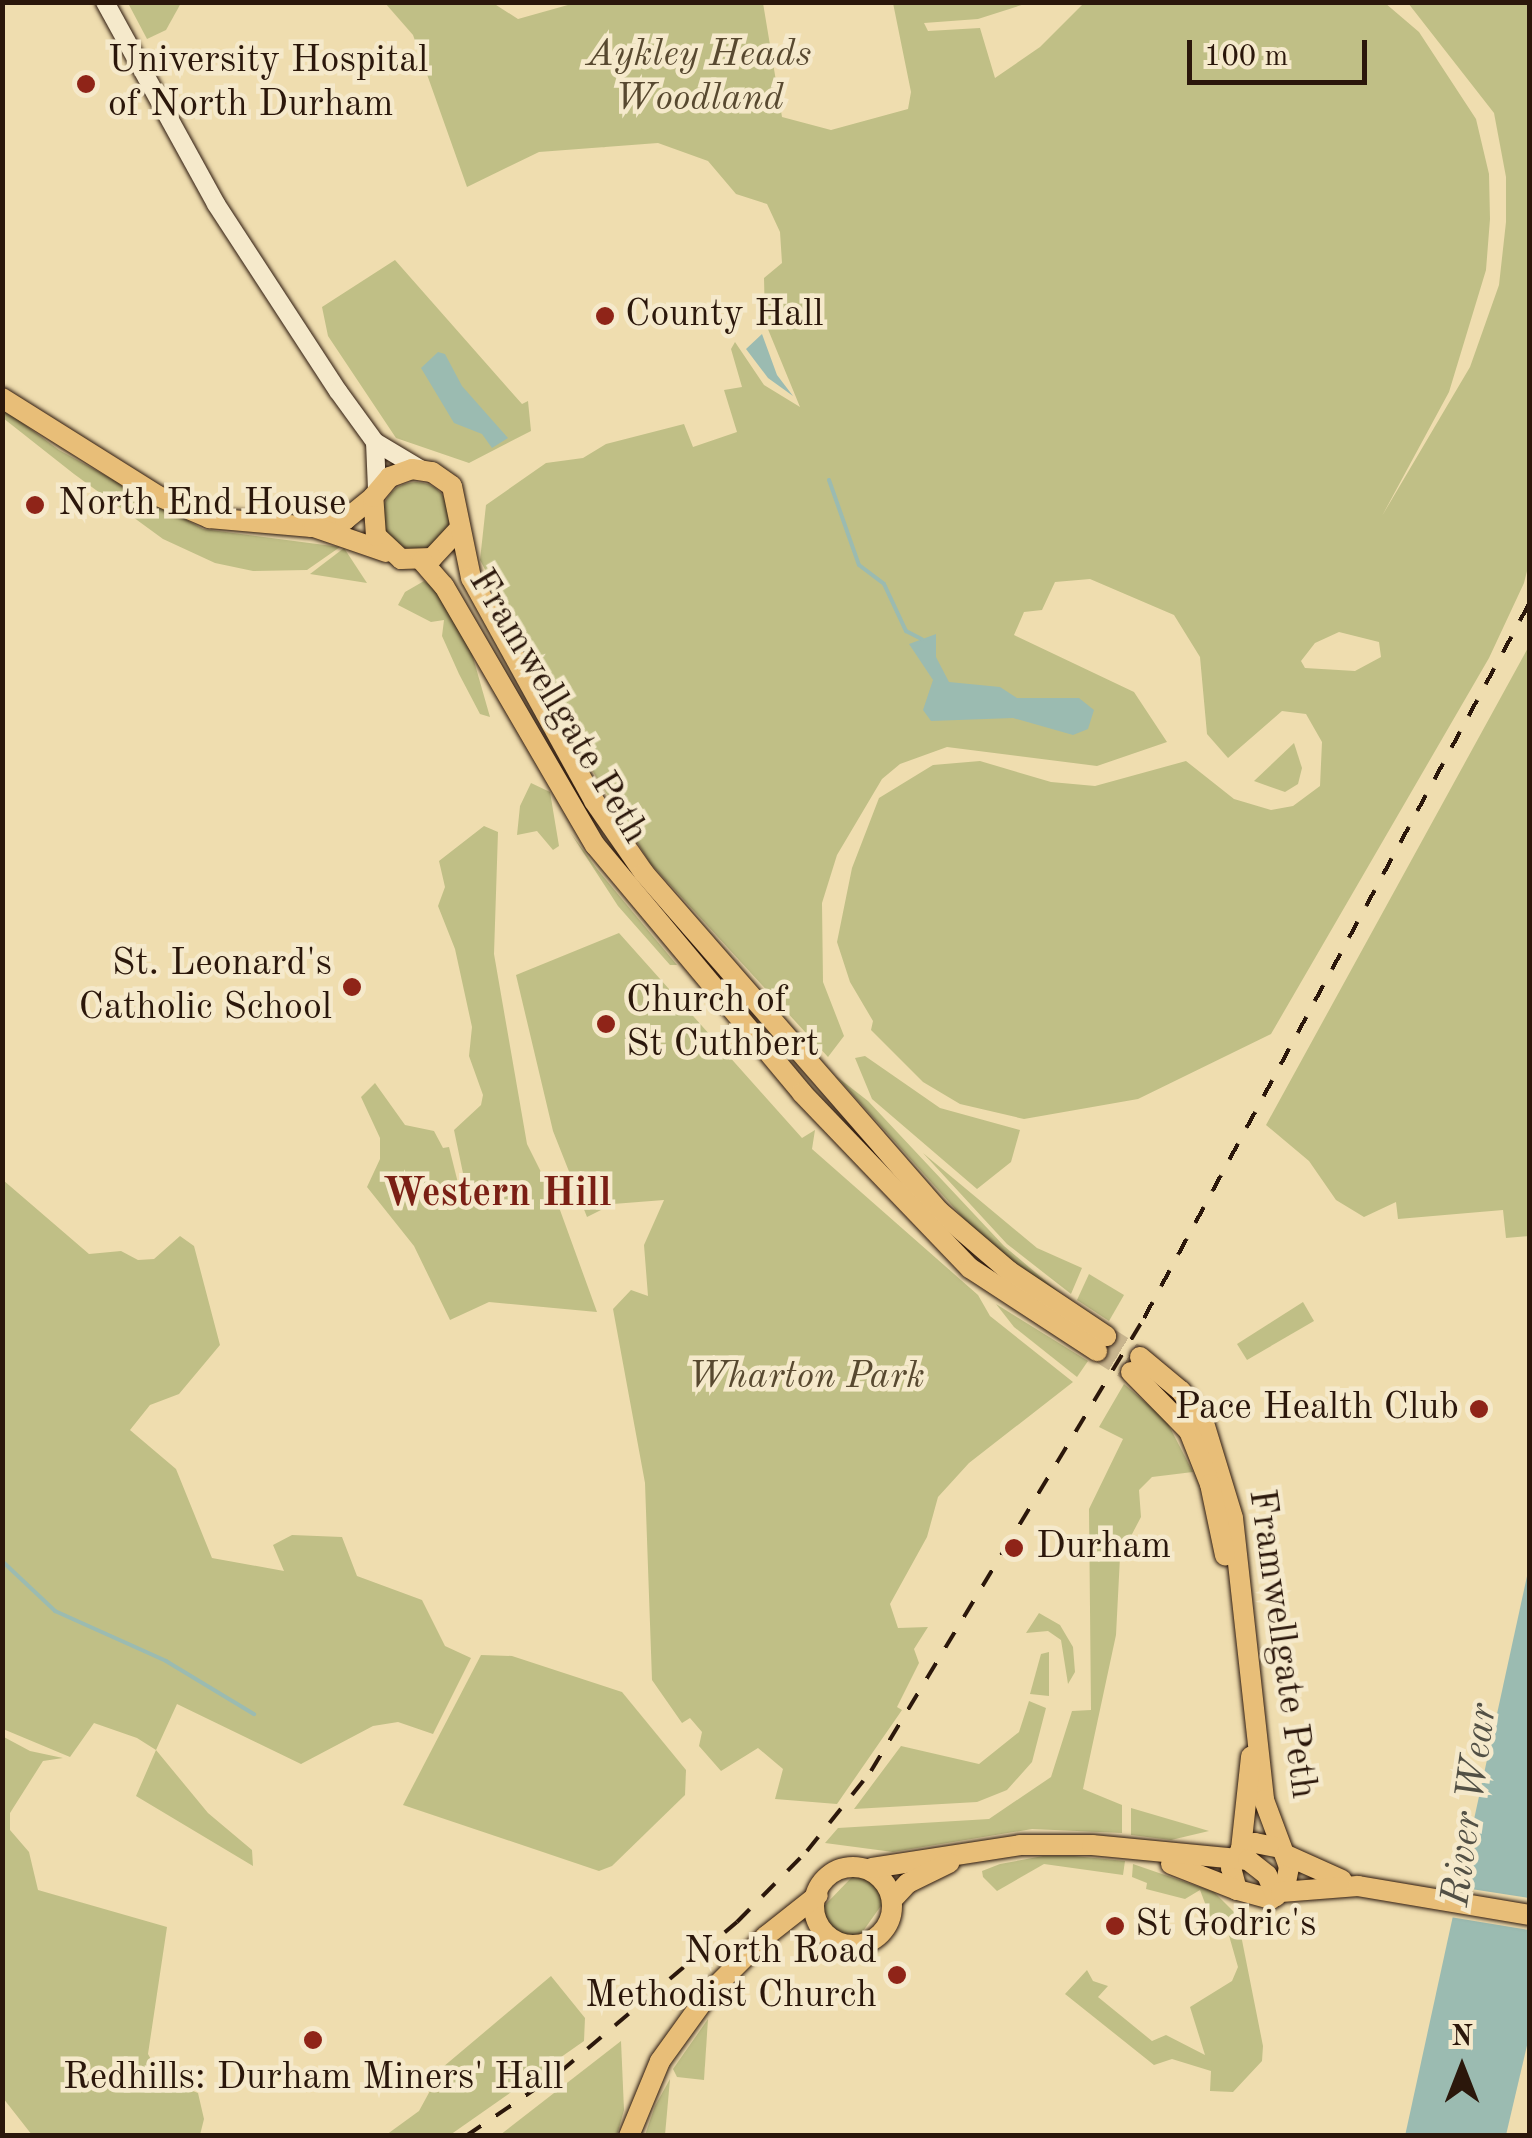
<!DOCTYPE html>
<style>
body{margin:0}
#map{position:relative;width:1532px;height:2138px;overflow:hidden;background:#efddaf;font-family:"Old Standard TT",serif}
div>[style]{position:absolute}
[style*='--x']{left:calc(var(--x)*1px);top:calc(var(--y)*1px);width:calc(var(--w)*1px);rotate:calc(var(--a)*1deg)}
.green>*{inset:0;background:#c0bf86}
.round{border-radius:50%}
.water>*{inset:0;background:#9bbbb1}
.pier>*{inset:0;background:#efddaf}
.stream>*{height:4px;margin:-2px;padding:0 2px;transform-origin:2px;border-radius:2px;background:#9bbbb1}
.trunk-tunnel>*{height:20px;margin-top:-10px;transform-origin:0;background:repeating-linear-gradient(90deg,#c8b58e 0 20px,transparent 0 30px)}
.roads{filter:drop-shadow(0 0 2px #2b170b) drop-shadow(0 0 2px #2b170b)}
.secondary>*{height:18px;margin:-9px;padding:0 9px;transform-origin:9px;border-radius:9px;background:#f5e9cb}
.trunk>*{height:20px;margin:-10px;padding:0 10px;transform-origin:10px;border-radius:10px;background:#e8be78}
.trunk>.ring{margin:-10px;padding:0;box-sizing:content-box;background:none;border:20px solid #e8be78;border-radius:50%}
.rail>*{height:4px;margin-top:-2px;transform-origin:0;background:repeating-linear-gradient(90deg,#2b170b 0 18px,transparent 0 36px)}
.dots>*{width:28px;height:28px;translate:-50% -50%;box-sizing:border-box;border:5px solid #f5e9cb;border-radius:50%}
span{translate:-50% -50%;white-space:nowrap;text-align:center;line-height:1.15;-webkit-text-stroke:9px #f5e9cb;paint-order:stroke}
.park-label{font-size:38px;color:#584930;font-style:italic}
.poi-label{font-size:38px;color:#2b170b}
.left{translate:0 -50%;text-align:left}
.right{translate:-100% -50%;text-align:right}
.street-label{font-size:38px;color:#2b170b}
.neighbourhood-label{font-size:40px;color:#7a1f14;font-weight:700}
.water-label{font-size:40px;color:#525045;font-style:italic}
.frame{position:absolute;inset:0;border:5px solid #2b170b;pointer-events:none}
.north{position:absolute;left:1412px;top:2018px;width:100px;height:100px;-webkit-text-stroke:8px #f5e9cb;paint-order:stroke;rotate:0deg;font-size:28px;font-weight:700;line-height:40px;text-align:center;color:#2b170b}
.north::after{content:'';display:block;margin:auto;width:35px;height:45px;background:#2b170b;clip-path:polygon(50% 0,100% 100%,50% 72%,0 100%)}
.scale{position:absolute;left:1187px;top:40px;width:180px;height:45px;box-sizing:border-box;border:5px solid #2b170b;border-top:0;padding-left:12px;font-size:30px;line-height:35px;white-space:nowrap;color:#2b170b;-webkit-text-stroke:8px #f5e9cb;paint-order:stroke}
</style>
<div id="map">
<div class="green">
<div style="clip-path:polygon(128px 3px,181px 3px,166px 30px,147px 39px)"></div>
<div style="clip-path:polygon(evenodd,385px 3px,493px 3px,518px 19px,575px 3px,763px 3px,782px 117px,831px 130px,908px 109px,911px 92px,893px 3px,1028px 3px,978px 19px,924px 23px,928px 31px,980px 28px,995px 78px,1040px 47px,1084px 3px,1385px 3px,1419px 32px,1476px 119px,1489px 174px,1490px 219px,1486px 270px,1449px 392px,1382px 516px,1470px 367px,1499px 285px,1506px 222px,1506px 177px,1494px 113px,1408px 3px,1529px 3px,1530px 559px,1524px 583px,1489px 658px,1271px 1034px,1138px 1099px,1024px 1119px,960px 1104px,923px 1082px,871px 1030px,873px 1021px,850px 982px,837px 942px,852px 868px,879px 798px,933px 765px,980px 761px,1051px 782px,1095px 786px,1186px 761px,1234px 799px,1271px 810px,1293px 806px,1320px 786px,1322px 742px,1306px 714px,1282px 711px,1228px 758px,1207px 734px,1200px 657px,1174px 615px,1090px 579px,1055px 582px,1042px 610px,1024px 612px,1014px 635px,1134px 692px,1167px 742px,1097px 766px,947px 747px,900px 764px,882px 779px,837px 855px,822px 903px,823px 982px,844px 1036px,828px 1057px,650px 863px,580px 751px,480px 560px,486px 505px,546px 463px,583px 458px,606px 444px,684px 424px,693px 447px,737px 432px,724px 390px,742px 387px,731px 349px,735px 342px,764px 385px,800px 407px,765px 322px,764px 278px,782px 263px,780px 232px,767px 204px,736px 194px,708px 161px,658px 143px,539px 152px,467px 187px,413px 35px,385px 3px,1339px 632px,1379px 642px,1381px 657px,1355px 671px,1305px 668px,1301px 661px,1315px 643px,1339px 632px)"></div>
<div style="clip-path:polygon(395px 260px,522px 404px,528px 401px,531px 431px,469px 463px,396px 438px,328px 336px,322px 307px)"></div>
<div style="clip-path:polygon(2px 408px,59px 450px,203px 529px,340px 547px,307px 570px,253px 571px,215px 563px,163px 539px,74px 474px,3px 418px)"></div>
<div class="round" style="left:382px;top:482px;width:68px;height:68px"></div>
<div style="clip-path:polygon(344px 548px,367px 583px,310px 574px)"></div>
<div style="clip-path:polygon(424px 581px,436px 589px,472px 654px,490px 717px,480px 714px,459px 674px,442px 636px,444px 620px,431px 622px,398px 605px,405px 592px)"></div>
<div style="clip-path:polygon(1529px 646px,1529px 1236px,1506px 1238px,1503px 1210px,1398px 1219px,1396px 1202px,1364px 1217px,1336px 1200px,1309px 1161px,1266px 1125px)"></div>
<div style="clip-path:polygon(1294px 743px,1302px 768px,1298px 784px,1285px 792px,1254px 781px)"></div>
<div style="clip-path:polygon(531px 783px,550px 792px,559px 846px,553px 850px,537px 831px,517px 835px,520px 806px)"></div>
<div style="clip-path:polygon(484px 826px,498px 832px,494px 954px,527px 1144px,560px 1210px,597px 1312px,489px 1302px,450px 1320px,414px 1246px,367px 1187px,380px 1159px,380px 1138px,361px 1097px,375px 1083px,405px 1125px,434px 1131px,443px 1148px,449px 1147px,463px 1203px,469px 1202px,454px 1130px,481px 1105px,483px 1095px,469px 1056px,472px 1027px,455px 949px,438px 906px,445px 887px,439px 861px)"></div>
<div style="clip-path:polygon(570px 832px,597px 869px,677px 965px,670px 965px,618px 906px)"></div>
<div style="clip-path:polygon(619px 933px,802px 1138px,815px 1130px,812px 1149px,978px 1295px,990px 1316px,1073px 1382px,969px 1463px,938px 1497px,927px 1537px,890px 1604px,898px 1628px,928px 1627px,914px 1649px,919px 1663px,897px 1707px,902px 1710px,837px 1804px,775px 1799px,783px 1769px,758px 1748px,721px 1771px,699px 1746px,702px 1732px,690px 1718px,682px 1723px,652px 1680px,645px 1483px,613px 1309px,631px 1290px,648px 1296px,644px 1245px,664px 1200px,613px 1204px,587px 1217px,553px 1131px,516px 975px)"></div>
<div style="clip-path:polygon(865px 1056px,940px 1108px,1020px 1130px,1011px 1162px,977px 1189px,872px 1099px,855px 1058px)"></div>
<div style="clip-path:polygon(836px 1076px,868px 1101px,1004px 1246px,1067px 1299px,983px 1240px)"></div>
<div style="clip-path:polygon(923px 1153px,1037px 1248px,1082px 1268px,1071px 1294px,1007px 1244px)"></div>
<div style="clip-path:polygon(3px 1180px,89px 1254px,121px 1251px,138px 1260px,154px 1259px,180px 1236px,194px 1246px,220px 1345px,179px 1394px,150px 1405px,130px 1430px,176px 1469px,212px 1558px,284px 1571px,273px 1545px,292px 1535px,342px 1537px,357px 1576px,422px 1600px,445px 1646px,471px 1658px,433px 1734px,398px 1722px,373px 1726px,301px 1764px,177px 1704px,156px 1750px,208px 1813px,252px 1850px,253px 1866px,136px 1796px,156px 1750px,137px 1738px,94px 1723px,70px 1757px,3px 1729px)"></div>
<div style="clip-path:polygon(1089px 1274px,1124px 1295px,1109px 1321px,1077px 1300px)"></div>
<div style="clip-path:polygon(1303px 1302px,1314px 1321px,1247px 1360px,1237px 1344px)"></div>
<div style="clip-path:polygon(996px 1304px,1088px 1361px,1077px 1377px,1014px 1327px)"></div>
<div style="clip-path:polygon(1124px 1384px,1166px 1420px,1193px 1472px,1152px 1477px,1139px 1490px,1141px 1517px,1120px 1557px,1116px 1635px,1083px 1789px,1122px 1805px,1122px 1833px,1032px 1829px,893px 1852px,825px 1843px,838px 1828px,989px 1819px,1051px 1777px,1072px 1711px,1091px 1710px,1089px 1509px,1123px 1439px,1099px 1427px)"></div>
<div style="clip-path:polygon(1039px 1613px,1060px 1625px,1073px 1647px,1075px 1672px,1068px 1684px,1061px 1640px,1048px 1631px,1026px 1633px)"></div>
<div style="clip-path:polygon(1049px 1652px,1049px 1696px,1030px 1694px,1041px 1654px)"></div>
<div style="clip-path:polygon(481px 1655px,512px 1656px,622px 1692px,686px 1770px,685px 1795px,612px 1866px,599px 1871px,403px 1805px)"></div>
<div style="clip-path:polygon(1029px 1701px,1046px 1708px,1032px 1762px,1007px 1790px,977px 1802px,854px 1809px,901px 1746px,979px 1764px,1019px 1732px)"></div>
<div style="clip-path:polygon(2px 1736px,30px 1751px,63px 1758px,43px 1761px,10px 1813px,10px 1830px,29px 1852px,38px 1890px,167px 1927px,148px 2054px,162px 2079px,198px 2093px,204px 2119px,200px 2135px,32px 2135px,3px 2098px)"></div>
<div style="clip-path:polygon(1131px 1808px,1189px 1825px,1209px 1831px,1171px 1840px,1131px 1835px)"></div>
<div style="clip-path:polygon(1043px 1856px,1074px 1856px,1125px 1861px,1123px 1875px,1044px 1864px,997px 1891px,983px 1877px,982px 1871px,1000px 1864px)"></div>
<div style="clip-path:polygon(1133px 1864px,1214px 1892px,1237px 1915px,1263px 2046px,1262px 2061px,1233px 2092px,1210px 2091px,1211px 2071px,1172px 2059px,1154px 2065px,1065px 1994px,1087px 1970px,1093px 1981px,1108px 1986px,1098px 1997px,1152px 2041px,1166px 2035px,1205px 2055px,1190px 2007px,1232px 1981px,1238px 1967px,1228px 1932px,1211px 1919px,1200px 1890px,1185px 1899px,1146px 1889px,1147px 1883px,1132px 1877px)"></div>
<div style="clip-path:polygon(852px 1877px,875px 1879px,883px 1903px,861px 1934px,837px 1937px,822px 1918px,824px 1906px)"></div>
<div style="clip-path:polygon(551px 1976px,585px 2018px,584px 2041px,450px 2135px,386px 2135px,419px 2111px,443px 2067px)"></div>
<div style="clip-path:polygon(708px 2019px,704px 2080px,677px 2077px,673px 2069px)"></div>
<div style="clip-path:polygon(621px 2041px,624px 2110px,617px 2135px,500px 2135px)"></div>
<div style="clip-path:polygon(670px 2079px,665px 2135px,645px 2135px,655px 2106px)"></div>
</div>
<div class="water">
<div style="clip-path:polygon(762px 334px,777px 375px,793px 396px,768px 378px,746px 349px)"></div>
<div style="clip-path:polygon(438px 352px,445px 354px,462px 386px,508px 438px,492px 448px,482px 434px,454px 423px,421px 368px)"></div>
<div style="clip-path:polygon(936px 634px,936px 657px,949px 682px,1000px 687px,1017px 698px,1079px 698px,1094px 710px,1088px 729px,1073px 735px,1013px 718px,931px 721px,923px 710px,933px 680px,909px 644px)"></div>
<div style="clip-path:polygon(1529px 1567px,1529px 2037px,1506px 2135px,1405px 2136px)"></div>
</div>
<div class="pier">
<div style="clip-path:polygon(1458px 1887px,1529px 1898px,1529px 1930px,1450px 1917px)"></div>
</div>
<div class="stream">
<div style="--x:829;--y:480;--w:90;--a:70.6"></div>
<div style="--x:859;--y:565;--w:31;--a:37"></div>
<div style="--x:884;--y:584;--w:52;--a:64.9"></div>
<div style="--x:906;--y:631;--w:18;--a:27"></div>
<div style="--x:2;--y:1561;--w:73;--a:43.3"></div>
<div style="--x:55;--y:1611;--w:122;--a:24.2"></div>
<div style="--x:166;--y:1661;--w:103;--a:31.1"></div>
</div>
<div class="trunk-tunnel">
<div style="--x:1106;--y:1336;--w:40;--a:32"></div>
<div style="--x:1097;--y:1351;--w:40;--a:32"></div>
</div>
<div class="roads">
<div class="secondary">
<div style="--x:105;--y:2;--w:230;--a:61.2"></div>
<div style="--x:216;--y:204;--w:223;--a:56.9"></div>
<div style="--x:338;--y:391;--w:63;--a:54"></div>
<div style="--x:375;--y:442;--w:55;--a:30.8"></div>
<div style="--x:375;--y:442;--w:48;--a:87.6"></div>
</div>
<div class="trunk">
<div style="--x:2;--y:398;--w:184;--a:32.1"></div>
<div style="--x:158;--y:496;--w:56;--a:23.3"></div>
<div style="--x:209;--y:518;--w:103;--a:5"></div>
<div style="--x:312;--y:527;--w:34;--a:-12"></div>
<div style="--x:345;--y:520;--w:36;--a:-39"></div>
<div style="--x:314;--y:527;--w:76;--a:19.1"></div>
<div style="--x:460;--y:528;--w:41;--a:133"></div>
<div style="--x:432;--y:558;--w:31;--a:178"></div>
<div style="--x:401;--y:559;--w:34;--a:-137"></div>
<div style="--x:376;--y:536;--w:39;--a:-94"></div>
<div style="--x:373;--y:497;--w:26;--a:-50"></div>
<div style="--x:390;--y:477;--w:23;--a:-20"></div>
<div style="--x:412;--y:469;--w:20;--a:9"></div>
<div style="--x:432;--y:472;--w:24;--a:35"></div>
<div style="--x:452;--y:486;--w:94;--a:78.3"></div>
<div style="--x:471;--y:578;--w:255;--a:61.1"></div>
<div style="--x:594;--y:801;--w:88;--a:55.2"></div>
<div style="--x:644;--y:873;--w:449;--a:48.9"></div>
<div style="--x:939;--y:1211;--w:92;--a:40.6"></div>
<div style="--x:1009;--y:1271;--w:117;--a:33.8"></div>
<div style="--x:422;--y:561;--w:33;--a:49"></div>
<div style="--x:444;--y:586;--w:300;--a:59.8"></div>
<div style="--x:595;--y:845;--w:323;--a:50.1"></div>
<div style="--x:802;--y:1093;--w:243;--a:46.2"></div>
<div style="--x:970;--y:1268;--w:152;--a:33.2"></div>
<div style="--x:1140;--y:1357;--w:53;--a:39.7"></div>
<div style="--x:1181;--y:1391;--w:39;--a:54"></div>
<div style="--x:1204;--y:1423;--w:99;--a:73"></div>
<div style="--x:1233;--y:1518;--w:284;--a:83.7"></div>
<div style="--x:1264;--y:1800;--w:72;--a:69.5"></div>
<div style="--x:1289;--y:1867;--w:20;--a:101"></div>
<div style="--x:1285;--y:1887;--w:18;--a:139"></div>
<div style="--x:1271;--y:1899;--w:35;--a:-165"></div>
<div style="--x:1237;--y:1890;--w:23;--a:-105"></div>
<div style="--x:1231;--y:1868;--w:21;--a:-62"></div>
<div style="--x:1241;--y:1849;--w:15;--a:-23"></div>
<div style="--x:1255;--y:1843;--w:26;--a:11"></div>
<div style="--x:1131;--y:1372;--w:83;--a:45.5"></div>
<div style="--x:1189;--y:1431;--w:57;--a:68.4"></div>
<div style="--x:1210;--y:1484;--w:73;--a:78.1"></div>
<div style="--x:1241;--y:1849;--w:93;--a:-83.8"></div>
<div style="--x:1286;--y:1855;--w:61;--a:24.1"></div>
<div style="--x:1171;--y:1864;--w:71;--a:21.5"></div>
<div class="ring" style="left:814px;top:1867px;width:58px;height:58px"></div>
<div style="--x:872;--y:1868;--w:150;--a:-8.8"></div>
<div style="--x:1020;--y:1845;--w:72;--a:0"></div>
<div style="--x:1092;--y:1845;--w:157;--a:5.5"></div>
<div style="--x:1248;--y:1860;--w:24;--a:38"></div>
<div style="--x:1267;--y:1875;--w:23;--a:67"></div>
<div style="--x:1281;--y:1892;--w:77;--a:-4.5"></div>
<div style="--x:1358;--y:1886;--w:174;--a:9.6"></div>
<div style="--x:892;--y:1900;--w:23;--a:-47"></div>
<div style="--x:908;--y:1883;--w:46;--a:-26"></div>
<div style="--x:629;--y:2136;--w:81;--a:-67.5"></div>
<div style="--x:660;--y:2061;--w:84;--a:-54.2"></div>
<div style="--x:709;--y:1993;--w:81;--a:-45"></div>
<div style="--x:766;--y:1936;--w:66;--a:-38.3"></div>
</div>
</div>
<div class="rail">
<div style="--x:466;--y:2136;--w:114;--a:-34.2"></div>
<div style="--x:560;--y:2072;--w:232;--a:-40.3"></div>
<div style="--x:737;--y:1922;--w:100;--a:-45.4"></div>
<div style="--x:807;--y:1851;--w:102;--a:-51.3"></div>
<div style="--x:871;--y:1771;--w:529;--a:-58.92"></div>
<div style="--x:1144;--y:1318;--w:813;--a:-61.67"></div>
</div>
<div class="dots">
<div style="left:86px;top:84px;background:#8f2418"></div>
<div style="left:605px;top:316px;background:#8f2418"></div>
<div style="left:35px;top:505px;background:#8f2418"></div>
<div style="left:352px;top:987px;background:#8f2418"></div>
<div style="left:606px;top:1024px;background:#8f2418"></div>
<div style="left:1479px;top:1409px;background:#8f2418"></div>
<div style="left:1014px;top:1548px;background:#8f2418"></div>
<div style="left:1115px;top:1926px;background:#8f2418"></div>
<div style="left:897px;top:1975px;background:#8f2418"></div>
<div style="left:313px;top:2040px;background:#8f2418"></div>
</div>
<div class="park-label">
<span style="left:699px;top:78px">Aykley Heads<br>Woodland</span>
<span style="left:806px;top:1378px">Wharton Park</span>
</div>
<div class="poi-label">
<span class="left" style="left:108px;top:84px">University Hospital<br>of North Durham</span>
<span class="left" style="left:625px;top:316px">County Hall</span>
<span class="left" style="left:58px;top:505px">North End House</span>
<span class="right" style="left:332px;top:987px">St. Leonard's<br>Catholic School</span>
<span class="left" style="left:626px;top:1024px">Church of<br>St Cuthbert</span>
<span class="right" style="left:1459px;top:1409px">Pace Health Club</span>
<span class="left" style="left:1036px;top:1548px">Durham</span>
<span class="left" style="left:1135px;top:1926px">St Godric's</span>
<span class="right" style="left:877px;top:1975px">North Road<br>Methodist Church</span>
<span style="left:313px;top:2079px">Redhills: Durham Miners' Hall</span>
</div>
<div class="street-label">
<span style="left:557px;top:707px;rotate:59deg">Framwellgate Peth</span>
<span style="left:1281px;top:1644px;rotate:82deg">Framwellgate Peth</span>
</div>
<div class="neighbourhood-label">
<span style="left:497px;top:1195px">Western Hill</span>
</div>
<div class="water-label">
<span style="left:1471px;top:1805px;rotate:-82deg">River Wear</span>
</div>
<div class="frame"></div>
<div class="north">N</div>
<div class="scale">100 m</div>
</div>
